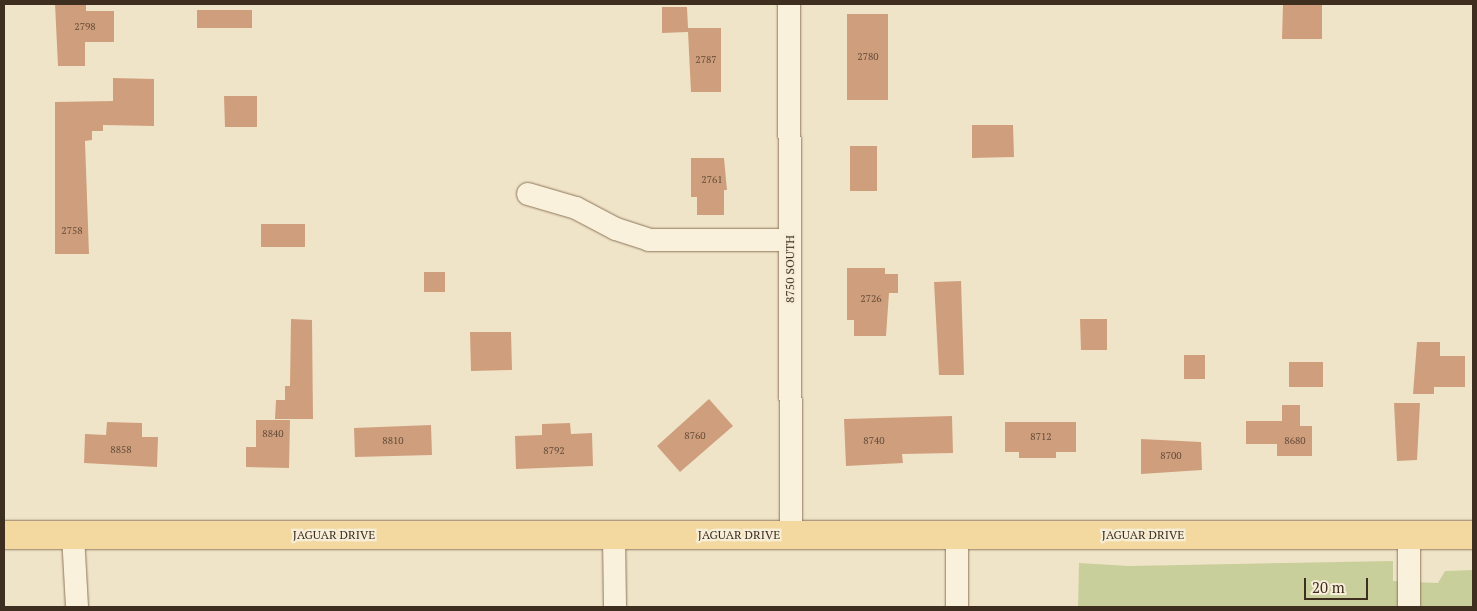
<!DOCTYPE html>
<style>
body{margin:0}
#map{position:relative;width:1477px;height:611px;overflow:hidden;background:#f0e4c8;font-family:"PT Serif",serif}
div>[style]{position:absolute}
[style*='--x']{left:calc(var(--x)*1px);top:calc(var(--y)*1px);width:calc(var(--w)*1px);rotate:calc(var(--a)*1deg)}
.green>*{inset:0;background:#c9cf9b}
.building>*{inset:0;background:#cf9f7d}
.roads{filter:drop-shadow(0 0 1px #8d765c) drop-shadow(0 0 1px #8d765c)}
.minor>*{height:22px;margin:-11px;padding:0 11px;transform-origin:11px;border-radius:11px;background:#faf1dc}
.major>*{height:28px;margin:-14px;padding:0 14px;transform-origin:14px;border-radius:14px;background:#f3d9a0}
span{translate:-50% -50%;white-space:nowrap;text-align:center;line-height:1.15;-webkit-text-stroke:4.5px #f7eed8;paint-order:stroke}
.number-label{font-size:10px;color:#624a37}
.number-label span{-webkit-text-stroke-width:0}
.street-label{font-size:12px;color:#3d2e20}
.frame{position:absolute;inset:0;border:5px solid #3d2e20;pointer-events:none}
.scale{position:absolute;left:1304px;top:578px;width:64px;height:22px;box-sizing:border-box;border:2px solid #3d2e20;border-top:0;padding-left:6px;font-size:15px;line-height:18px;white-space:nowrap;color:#3d2e20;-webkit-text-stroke:4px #f7eed8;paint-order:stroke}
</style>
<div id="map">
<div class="green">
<div style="clip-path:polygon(1393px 561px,1393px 581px,1438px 583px,1445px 571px,1473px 570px,1473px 607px,1078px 607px,1079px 563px,1129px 566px)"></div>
</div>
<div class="building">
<div style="clip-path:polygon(55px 4px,86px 4px,86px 11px,114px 11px,114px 42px,85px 42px,85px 66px,58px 66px)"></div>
<div style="clip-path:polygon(1283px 4px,1322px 4px,1322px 39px,1282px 39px)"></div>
<div style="clip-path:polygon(662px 7px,687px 7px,688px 28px,721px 28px,721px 92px,691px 92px,688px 32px,662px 33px)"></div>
<div style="clip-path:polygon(197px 10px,252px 10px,252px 28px,197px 28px)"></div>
<div style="clip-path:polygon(847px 14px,888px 14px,888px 100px,847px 100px)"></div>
<div style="clip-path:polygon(113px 78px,154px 79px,154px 126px,103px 125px,103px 131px,92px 131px,92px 140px,85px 141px,89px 254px,55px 254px,55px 102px,113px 101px)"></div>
<div style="clip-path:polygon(224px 96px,257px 96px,257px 127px,225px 127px)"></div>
<div style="clip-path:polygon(972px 125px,1013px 125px,1014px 157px,972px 158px)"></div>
<div style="clip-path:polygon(850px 146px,877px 146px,877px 191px,850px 191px)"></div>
<div style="clip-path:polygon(691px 158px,724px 158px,727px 190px,724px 190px,724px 215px,697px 215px,697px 197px,691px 197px)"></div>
<div style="clip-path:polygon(261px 224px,305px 224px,305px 247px,261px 247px)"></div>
<div style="clip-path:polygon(847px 268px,885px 268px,885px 274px,898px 274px,898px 293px,889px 293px,886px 336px,854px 336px,854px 320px,847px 320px)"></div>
<div style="clip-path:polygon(424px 272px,445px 272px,445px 292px,424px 292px)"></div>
<div style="clip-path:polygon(961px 281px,964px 375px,939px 375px,934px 282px)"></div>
<div style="clip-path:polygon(291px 319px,312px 320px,313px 419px,275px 419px,276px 400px,285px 400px,285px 386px,290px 386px)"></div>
<div style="clip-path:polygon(1080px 319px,1107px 319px,1107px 350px,1081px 350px)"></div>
<div style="clip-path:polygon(470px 332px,511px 332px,512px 370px,471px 371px)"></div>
<div style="clip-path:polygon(1417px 342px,1440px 342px,1440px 356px,1465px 356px,1465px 387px,1434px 387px,1434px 394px,1413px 394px)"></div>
<div style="clip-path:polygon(1184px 355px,1205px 355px,1205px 379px,1184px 379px)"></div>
<div style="clip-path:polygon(1289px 362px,1323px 362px,1323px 387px,1289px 387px)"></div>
<div style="clip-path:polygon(709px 399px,733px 426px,680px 472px,657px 446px)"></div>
<div style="clip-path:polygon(1394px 403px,1420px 403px,1417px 460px,1397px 461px)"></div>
<div style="clip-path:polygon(1282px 405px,1300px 405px,1300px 426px,1312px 426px,1312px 456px,1277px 456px,1277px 444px,1246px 444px,1246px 421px,1282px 421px)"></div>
<div style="clip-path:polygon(952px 416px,953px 453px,902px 454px,903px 463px,846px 466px,844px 419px)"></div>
<div style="clip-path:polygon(256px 420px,290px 420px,289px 468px,246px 467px,246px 447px,256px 447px)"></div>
<div style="clip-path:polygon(107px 422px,142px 423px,142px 437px,158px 437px,157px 467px,84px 463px,85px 434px,106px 435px)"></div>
<div style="clip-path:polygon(1005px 422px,1076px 422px,1076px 452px,1056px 452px,1056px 458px,1019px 458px,1019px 452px,1005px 452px)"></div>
<div style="clip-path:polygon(570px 423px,571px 434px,592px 433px,593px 466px,516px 469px,515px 436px,542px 435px,542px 424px)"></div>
<div style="clip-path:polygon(431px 425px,432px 455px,355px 457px,354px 428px)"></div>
<div style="clip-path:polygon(1141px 439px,1201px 442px,1202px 470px,1141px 474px)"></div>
</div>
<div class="roads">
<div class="minor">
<div style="--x:789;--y:4;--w:531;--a:89.78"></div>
<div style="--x:528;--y:194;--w:50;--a:16.3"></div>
<div style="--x:576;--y:208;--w:45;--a:27.7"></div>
<div style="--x:616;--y:229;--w:35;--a:18"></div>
<div style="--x:649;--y:240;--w:141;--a:0"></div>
<div style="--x:1409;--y:534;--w:73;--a:90"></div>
<div style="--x:73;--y:535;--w:72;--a:86.8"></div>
<div style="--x:614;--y:535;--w:72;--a:89.2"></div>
<div style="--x:957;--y:536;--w:71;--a:90"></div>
</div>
<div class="major">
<div style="--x:4;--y:535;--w:1469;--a:0"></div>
</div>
</div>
<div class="number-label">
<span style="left:85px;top:27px">2798</span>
<span style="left:868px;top:57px">2780</span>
<span style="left:706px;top:60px">2787</span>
<span style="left:712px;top:180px">2761</span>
<span style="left:72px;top:231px">2758</span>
<span style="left:871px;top:299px">2726</span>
<span style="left:273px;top:434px">8840</span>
<span style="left:695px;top:436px">8760</span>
<span style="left:1041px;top:437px">8712</span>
<span style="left:393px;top:441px">8810</span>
<span style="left:874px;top:441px">8740</span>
<span style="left:1295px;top:441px">8680</span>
<span style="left:121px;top:450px">8858</span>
<span style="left:554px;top:451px">8792</span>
<span style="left:1171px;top:456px">8700</span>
</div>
<div class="street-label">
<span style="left:790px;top:269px;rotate:-90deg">8750 SOUTH</span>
<span style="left:334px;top:535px">JAGUAR DRIVE</span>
<span style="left:739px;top:535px">JAGUAR DRIVE</span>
<span style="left:1143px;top:535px">JAGUAR DRIVE</span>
</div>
<div class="frame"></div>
<div class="scale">20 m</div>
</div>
